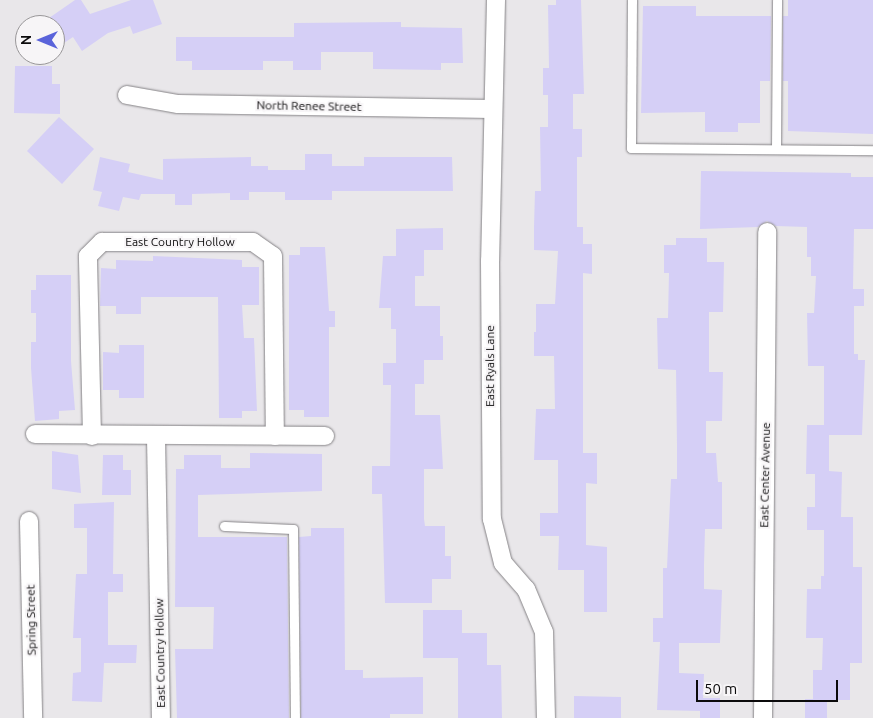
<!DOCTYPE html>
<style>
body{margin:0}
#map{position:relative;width:873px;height:718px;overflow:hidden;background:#e9e7ea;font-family:Ubuntu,sans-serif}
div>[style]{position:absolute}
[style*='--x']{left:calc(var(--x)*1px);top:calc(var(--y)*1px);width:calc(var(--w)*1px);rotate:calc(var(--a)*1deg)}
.building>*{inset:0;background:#d5cff6}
.roads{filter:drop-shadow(0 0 1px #858386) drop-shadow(0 0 1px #858386)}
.service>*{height:9px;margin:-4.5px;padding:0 4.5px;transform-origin:4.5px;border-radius:4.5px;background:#fff}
.minor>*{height:18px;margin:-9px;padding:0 9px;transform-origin:9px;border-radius:9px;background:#fff}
span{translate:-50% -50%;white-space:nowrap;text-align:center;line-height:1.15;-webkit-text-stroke:4px #f7f5f7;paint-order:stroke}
.street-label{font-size:12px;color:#0c0b0c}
.north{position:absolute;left:15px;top:15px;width:50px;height:50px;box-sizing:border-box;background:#f7f5f7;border:1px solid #999799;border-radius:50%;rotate:270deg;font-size:14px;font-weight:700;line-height:20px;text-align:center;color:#0c0b0c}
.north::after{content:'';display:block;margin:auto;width:18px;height:22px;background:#5a63da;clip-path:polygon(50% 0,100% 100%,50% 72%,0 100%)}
.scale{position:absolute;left:696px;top:680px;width:142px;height:22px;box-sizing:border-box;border:2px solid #0c0b0c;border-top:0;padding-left:6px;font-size:15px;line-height:18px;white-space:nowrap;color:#0c0b0c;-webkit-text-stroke:4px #f7f5f7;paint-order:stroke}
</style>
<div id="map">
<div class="building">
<div style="clip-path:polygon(75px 0,81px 0,90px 14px,131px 0,153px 0,162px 24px,133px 34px,130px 26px,108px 33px,82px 51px,73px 37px,55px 49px,55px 25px,39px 25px)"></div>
<div style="clip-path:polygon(556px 0,581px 0,584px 94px,573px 94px,573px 129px,582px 129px,582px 157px,577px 157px,577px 227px,583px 227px,583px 244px,592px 244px,592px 274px,583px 273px,583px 453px,597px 453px,597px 484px,586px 483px,586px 545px,607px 547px,607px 612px,584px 612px,584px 570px,558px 570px,559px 536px,540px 536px,540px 513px,558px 513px,558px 460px,534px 460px,536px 409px,555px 409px,554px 356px,534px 356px,534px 332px,536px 332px,536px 304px,555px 304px,558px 251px,534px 250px,534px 227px,535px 191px,541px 191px,540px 127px,548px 127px,548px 95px,543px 95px,543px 68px,549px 68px,548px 5px,556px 5px)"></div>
<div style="clip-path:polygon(788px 0,873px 0,873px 134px,788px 131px,788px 81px,783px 81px,783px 16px,788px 16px)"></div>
<div style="clip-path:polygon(643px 6px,696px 6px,696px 16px,771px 16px,770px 81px,760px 81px,760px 123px,738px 123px,738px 132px,705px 132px,705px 112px,641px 113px)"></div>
<div style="clip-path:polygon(401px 22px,401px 27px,462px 28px,463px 63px,441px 63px,441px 70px,373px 69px,373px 52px,321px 52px,321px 70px,293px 70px,293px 61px,263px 61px,263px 70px,192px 70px,192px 61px,176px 61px,176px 37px,294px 37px,294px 23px)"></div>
<div style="clip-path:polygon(15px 66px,52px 66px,52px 84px,60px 84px,60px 114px,14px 113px)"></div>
<div style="clip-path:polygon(59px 117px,94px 149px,62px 184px,27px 151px)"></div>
<div style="clip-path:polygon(305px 154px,332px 154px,332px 166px,364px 166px,364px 157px,452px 157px,453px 191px,332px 191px,332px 200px,285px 200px,285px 192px,249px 192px,249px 200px,230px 200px,230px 193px,192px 194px,192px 205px,175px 205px,175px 194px,141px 194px,139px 200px,123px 197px,119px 211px,98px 206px,102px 192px,93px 190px,100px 157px,130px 164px,128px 172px,163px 180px,163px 159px,251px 157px,251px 166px,268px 166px,268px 170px,305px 170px)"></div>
<div style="clip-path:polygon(701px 171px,851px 173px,851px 177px,873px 177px,873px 229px,854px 229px,853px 289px,864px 289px,864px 306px,854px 306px,854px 354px,858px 354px,858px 360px,865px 360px,862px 435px,829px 435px,829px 471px,842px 472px,841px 517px,853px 517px,853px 567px,862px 567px,862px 663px,850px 663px,850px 700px,827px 700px,827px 718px,805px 718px,805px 699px,813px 699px,813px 670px,822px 670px,823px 638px,806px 638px,807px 589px,821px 589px,821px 576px,824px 576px,824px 530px,807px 530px,807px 507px,815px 507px,815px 474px,806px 474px,807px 425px,824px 425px,824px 366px,808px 366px,807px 313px,814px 313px,816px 276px,811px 276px,811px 257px,807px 257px,807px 227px,776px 226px,767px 221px,758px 227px,700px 229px)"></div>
<div style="clip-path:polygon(443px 228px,443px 250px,424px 250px,424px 276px,415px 276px,415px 306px,440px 306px,440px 336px,443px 336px,443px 360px,424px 360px,424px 384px,415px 384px,415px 415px,440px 415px,443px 469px,424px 469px,424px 519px,425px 526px,445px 526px,445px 556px,451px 556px,451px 579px,432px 579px,432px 603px,385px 603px,382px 494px,372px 494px,372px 466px,390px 466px,391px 385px,383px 385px,383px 363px,396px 363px,396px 329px,391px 329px,391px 308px,379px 308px,383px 256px,396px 256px,396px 229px)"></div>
<div style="clip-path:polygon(676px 238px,707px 238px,707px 262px,724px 262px,723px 312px,709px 312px,709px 372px,723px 372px,722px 421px,706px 421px,706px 453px,716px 453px,718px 482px,722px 482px,722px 529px,705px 529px,704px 565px,704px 589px,722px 590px,720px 643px,679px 643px,679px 673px,704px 674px,703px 698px,720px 698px,720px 718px,700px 718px,700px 711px,657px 710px,660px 642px,653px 642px,653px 618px,663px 618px,663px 568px,667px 568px,671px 479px,677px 479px,677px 446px,676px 370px,658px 369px,657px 318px,668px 318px,669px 273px,664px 273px,664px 245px,676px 245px)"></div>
<div style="clip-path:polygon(300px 247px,325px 247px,329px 311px,335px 311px,335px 327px,329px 327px,329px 417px,304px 417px,304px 410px,289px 410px,289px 255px,300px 255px)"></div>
<div style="clip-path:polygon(153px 256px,242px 260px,242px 267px,259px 267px,259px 305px,242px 305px,244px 338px,254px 338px,257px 411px,242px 411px,242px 418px,219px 418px,218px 297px,141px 297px,141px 314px,116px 314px,116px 306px,100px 306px,101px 268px,116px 269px,116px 260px,153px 261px)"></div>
<div style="clip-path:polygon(36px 275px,71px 275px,71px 361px,75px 410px,59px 411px,59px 419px,35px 421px,31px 368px,31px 342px,36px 342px,36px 313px,31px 313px,31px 290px,36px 290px)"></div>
<div style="clip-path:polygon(119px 345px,144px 345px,144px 398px,119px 398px,119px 390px,103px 390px,103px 352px,119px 353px)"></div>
<div style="clip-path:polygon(52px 451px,78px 455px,81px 493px,52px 489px)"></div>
<div style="clip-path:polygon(250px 453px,322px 454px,322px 491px,198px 495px,198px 537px,287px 537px,289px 718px,177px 718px,175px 649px,213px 649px,214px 607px,175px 607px,176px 469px,184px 469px,184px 455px,221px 455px,221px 468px,250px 468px)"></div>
<div style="clip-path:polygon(103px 455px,123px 455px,123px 470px,131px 470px,131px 495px,102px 495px)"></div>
<div style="clip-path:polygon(114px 502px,113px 574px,123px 574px,123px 592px,108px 592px,108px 645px,137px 645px,136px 663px,104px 663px,102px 702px,72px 701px,73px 673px,81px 672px,81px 638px,73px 638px,76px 574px,87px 574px,87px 528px,74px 528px,74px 504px)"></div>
<div style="clip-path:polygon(311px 528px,344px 528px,345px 670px,363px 670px,363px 678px,423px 677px,423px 714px,390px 714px,390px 718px,301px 718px,299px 537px,311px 536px)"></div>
<div style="clip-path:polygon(423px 610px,462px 610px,462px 633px,487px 633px,487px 665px,501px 665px,502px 718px,458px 718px,458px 658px,423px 658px)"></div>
<div style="clip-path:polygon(574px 696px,621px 697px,621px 718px,574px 718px)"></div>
</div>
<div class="roads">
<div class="service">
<div style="--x:632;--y:0;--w:148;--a:90.4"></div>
<div style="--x:631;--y:148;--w:242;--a:0.5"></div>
<div style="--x:776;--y:149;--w:149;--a:-89.6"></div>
<div style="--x:224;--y:526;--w:69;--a:2.5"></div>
<div style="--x:293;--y:529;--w:189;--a:89.4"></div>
</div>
<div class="minor">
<div style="--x:496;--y:0;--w:261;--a:91.3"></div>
<div style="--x:490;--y:261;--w:258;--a:89.6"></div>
<div style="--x:492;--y:519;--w:45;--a:76"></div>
<div style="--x:503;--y:563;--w:35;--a:49"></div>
<div style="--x:526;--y:589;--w:47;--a:67.3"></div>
<div style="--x:544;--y:632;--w:86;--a:88.7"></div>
<div style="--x:127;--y:95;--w:52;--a:10"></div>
<div style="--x:178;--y:104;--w:314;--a:0.9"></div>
<div style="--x:35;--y:434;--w:290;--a:0.4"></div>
<div style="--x:92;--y:436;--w:180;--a:-91.3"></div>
<div style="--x:88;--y:256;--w:20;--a:-45"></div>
<div style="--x:102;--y:242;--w:151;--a:0"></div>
<div style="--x:253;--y:242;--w:24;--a:35"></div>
<div style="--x:273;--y:256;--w:180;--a:89.4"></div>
<div style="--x:156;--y:437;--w:281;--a:89"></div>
<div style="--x:29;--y:521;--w:197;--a:88.8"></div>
<div style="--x:763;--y:718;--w:486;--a:-89.5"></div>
</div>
</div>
<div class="street-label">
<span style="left:309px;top:106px;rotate:1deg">North Renee Street</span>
<span style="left:180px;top:242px">East Country Hollow</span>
<span style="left:490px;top:366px;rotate:-90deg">East Ryals Lane</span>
<span style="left:765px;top:475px;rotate:-89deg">East Center Avenue</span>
<span style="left:31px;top:620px;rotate:-91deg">Spring Street</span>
<span style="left:160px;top:653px;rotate:-91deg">East Country Hollow</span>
</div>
<div class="north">N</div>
<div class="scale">50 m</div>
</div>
